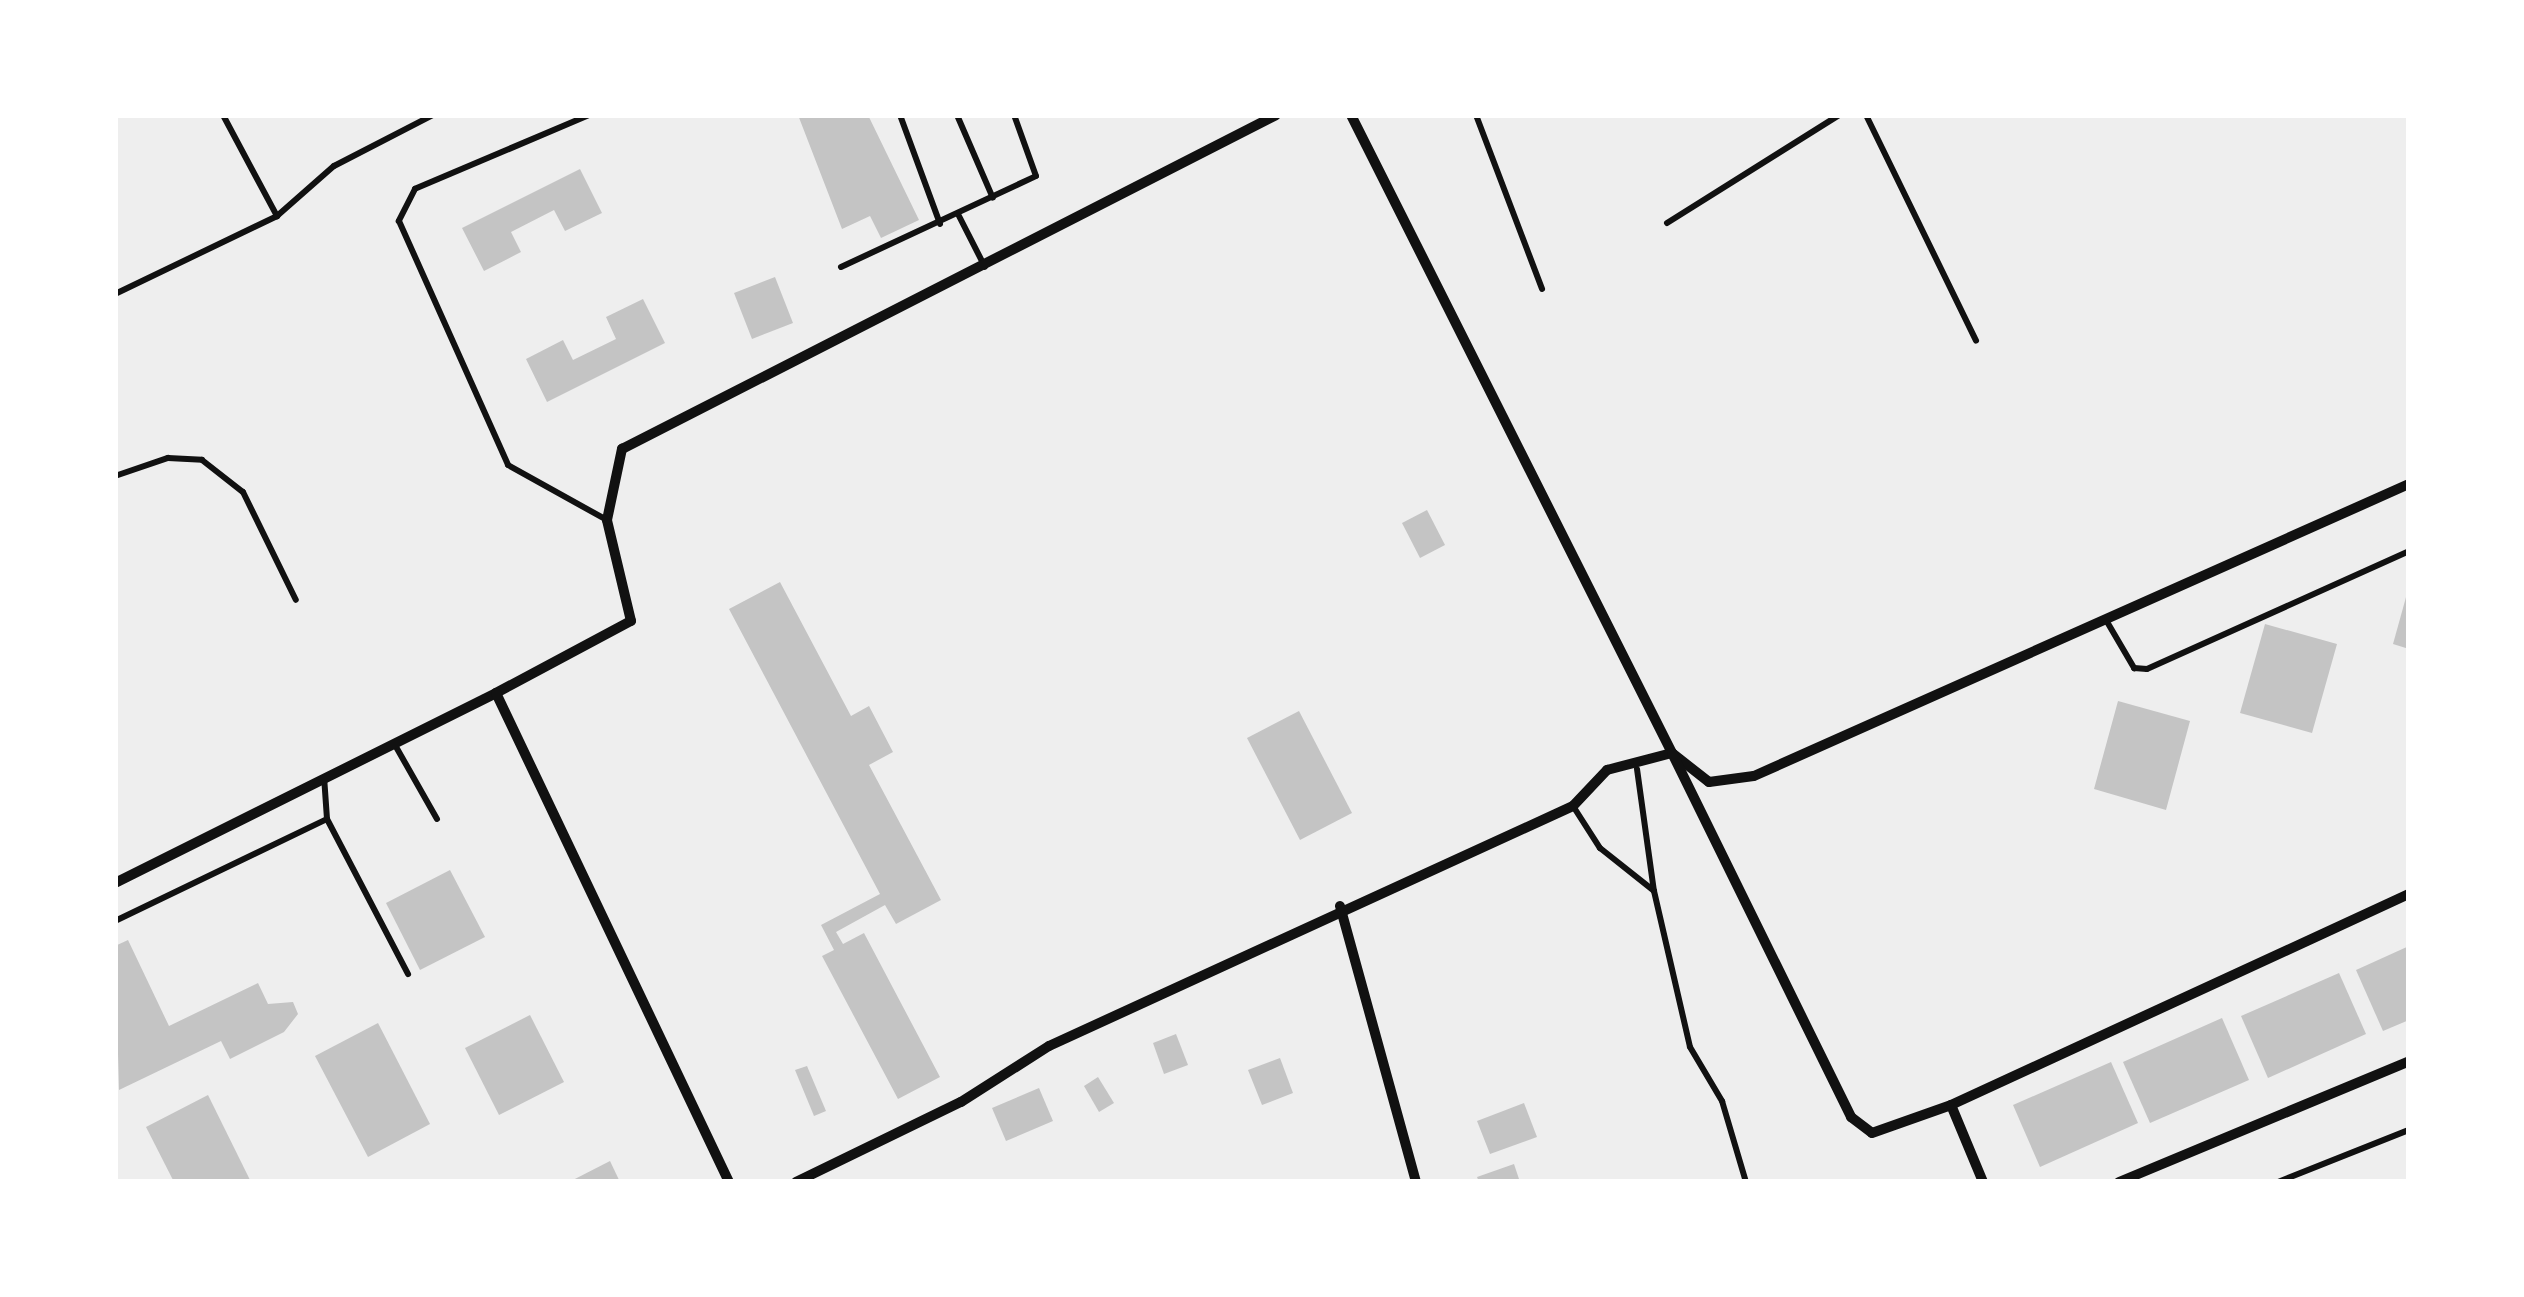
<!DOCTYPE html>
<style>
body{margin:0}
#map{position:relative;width:2524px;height:1297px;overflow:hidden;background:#fff;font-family:"IBM Plex Sans",sans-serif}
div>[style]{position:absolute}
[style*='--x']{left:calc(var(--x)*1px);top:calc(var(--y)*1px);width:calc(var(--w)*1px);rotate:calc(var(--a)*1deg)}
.green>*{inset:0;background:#eee}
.building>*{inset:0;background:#c4c4c4}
.service>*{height:6px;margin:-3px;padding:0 3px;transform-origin:3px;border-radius:3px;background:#111}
.minor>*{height:10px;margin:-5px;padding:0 5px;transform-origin:5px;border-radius:5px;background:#111}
span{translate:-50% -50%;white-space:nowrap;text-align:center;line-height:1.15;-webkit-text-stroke:8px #fff;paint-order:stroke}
.frame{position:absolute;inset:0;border:118px solid #fff;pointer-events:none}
</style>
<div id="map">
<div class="green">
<div style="clip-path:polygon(115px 115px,2409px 115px,2409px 1182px,115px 1182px)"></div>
</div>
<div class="building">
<div style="clip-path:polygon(798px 115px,868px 115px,919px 220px,881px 238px,870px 216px,842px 229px)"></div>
<div style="clip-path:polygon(580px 169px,602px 213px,565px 231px,554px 210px,511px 232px,521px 252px,484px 271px,462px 228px)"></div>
<div style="clip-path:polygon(775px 277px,793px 323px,752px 339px,734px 293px)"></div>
<div style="clip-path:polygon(643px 299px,665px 343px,547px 402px,526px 359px,563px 340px,573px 360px,616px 339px,606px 317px)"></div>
<div style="clip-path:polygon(1427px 510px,1445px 545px,1420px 558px,1402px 523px)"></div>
<div style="clip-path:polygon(780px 582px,851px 716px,869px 706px,893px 752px,869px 765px,941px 900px,896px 924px,885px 905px,836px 932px,843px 944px,864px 933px,940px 1077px,898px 1099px,822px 956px,834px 950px,821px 925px,880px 894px,729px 609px)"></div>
<div style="clip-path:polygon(2408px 590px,2409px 590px,2409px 649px,2393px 644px)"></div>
<div style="clip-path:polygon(2265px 624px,2337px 644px,2312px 733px,2240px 713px)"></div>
<div style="clip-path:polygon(2118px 701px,2190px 721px,2166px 810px,2094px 789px)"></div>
<div style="clip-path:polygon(1299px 711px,1352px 813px,1300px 840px,1247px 738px)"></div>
<div style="clip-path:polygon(450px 870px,485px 937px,420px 970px,386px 903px)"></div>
<div style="clip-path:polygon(128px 940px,169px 1026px,258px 983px,268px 1004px,293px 1002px,298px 1014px,284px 1032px,230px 1059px,221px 1041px,119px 1090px,115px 946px)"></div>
<div style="clip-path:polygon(2409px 946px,2409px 1020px,2383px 1031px,2356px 970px)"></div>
<div style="clip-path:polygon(2339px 973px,2366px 1034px,2268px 1078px,2241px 1016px)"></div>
<div style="clip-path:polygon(530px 1015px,564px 1082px,499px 1115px,465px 1048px)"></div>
<div style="clip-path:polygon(2222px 1018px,2249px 1080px,2150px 1123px,2123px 1062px)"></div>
<div style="clip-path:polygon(378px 1023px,430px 1124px,368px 1157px,315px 1056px)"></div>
<div style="clip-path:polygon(1176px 1034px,1188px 1065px,1164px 1074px,1153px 1043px)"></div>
<div style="clip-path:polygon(1280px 1058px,1293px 1093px,1262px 1105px,1248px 1070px)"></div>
<div style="clip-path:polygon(2111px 1062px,2138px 1123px,2040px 1167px,2013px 1105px)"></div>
<div style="clip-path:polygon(807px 1066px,826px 1111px,814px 1116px,795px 1070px)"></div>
<div style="clip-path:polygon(1098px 1077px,1114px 1103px,1099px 1112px,1084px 1086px)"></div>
<div style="clip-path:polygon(1039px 1088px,1053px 1121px,1006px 1141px,992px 1108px)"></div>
<div style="clip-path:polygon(208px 1095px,251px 1182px,174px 1182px,146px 1127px)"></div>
<div style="clip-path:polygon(1524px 1103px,1537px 1137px,1490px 1154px,1477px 1121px)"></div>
<div style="clip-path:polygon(610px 1161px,620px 1182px,569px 1182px)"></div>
<div style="clip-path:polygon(1514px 1164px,1520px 1182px,1479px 1182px,1477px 1177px)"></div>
</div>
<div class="service">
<div style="--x:223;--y:115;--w:115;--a:61.9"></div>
<div style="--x:589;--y:115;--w:189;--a:157"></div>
<div style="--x:415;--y:189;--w:36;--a:117"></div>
<div style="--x:399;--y:221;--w:267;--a:65.9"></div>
<div style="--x:508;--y:465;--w:113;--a:29.1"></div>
<div style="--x:900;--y:115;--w:116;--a:69.8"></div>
<div style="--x:957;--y:115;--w:90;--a:66.6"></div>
<div style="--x:1476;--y:115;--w:186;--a:69.2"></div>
<div style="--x:1866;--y:115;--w:251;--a:64"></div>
<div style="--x:959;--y:216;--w:57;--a:63"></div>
<div style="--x:1667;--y:223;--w:203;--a:-32.1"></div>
<div style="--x:841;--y:267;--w:215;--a:-25"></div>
<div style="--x:1036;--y:176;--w:65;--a:-109.8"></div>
<div style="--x:115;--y:294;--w:180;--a:-25.7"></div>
<div style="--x:277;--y:216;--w:76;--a:-41.3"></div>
<div style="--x:334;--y:166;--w:111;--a:-27.3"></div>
<div style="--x:115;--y:476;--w:56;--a:-18.8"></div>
<div style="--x:168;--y:458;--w:34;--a:3"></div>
<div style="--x:202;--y:460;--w:52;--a:38"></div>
<div style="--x:243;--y:492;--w:120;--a:63.9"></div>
<div style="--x:2106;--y:620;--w:56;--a:59.7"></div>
<div style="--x:2134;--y:668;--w:13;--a:4"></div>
<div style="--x:2147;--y:669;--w:287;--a:-24.2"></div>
<div style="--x:395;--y:745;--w:85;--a:60.4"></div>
<div style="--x:1637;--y:769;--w:123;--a:82.1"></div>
<div style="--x:1573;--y:806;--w:50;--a:57.3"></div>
<div style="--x:1600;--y:848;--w:69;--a:38.5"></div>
<div style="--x:1654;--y:891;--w:160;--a:77"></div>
<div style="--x:1690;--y:1047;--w:63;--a:59.3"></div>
<div style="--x:1722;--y:1101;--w:84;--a:73.5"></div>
<div style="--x:327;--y:819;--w:175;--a:62.4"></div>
<div style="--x:115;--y:921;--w:235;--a:-25.7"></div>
<div style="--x:327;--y:819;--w:39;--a:-94"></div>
<div style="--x:2278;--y:1182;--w:141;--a:-21.7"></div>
</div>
<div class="minor">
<div style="--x:1351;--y:115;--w:714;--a:63.29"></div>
<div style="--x:1672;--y:753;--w:47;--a:38.1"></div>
<div style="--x:1709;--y:782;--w:45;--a:-7.6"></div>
<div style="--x:1754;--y:776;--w:717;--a:-24.03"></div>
<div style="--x:496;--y:693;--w:153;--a:-28.1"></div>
<div style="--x:631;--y:621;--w:104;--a:-103.4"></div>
<div style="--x:607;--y:520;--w:73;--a:-78.1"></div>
<div style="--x:622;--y:449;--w:734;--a:-27.05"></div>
<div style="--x:115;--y:883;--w:426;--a:-26.5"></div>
<div style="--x:496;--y:693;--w:542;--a:64.52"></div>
<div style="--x:1340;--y:906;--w:286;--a:74.6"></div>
<div style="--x:1951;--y:1105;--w:83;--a:67.4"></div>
<div style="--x:796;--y:1182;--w:183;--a:-25.9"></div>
<div style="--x:961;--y:1102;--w:104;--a:-32.5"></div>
<div style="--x:1049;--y:1046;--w:576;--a:-24.61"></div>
<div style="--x:1573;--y:806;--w:50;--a:-46.6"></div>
<div style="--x:1607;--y:770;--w:67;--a:-14.7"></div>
<div style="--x:1672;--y:753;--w:406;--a:63.8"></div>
<div style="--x:1851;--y:1117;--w:26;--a:37"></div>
<div style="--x:1872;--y:1133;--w:84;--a:-19.5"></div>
<div style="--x:1951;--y:1105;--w:504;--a:-24.74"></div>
<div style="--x:2119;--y:1182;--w:314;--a:-22.6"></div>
</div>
<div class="frame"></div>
</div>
